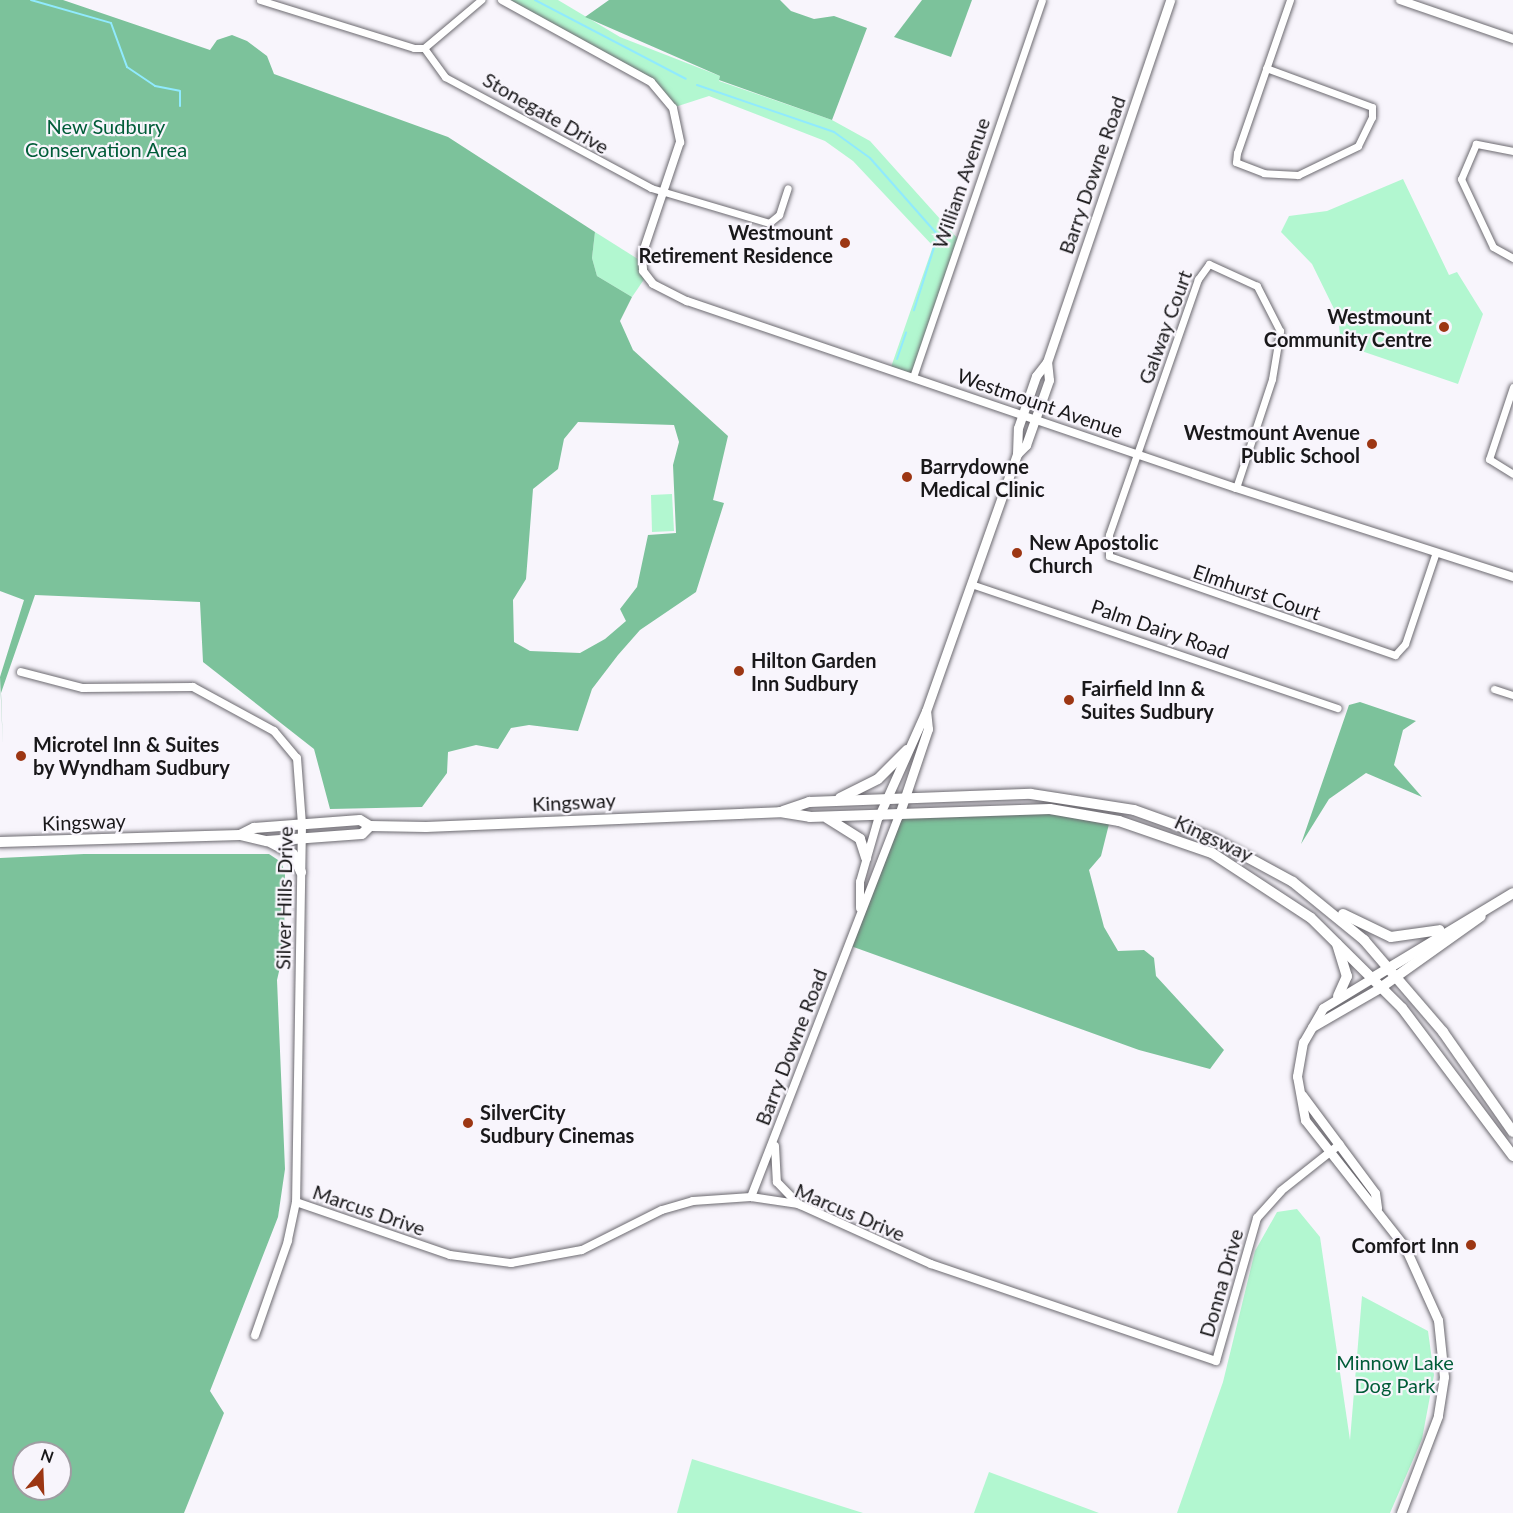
<!DOCTYPE html>
<style>
body{margin:0}
#map{position:relative;width:1513px;height:1513px;overflow:hidden;background:#f8f5fc;font-family:Lato,sans-serif}
div>[style]{position:absolute}
[style*='--x']{left:calc(var(--x)*1px);top:calc(var(--y)*1px);width:calc(var(--w)*1px);rotate:calc(var(--a)*1deg)}
.green>*{inset:0;background:#b2f7d0}
.forest>*{inset:0;background:#7cc29b}
.stream>*{height:2px;margin:-1px;padding:0 1px;transform-origin:1px;border-radius:1px;background:#90eafe}
.roads{filter:drop-shadow(0 0 2px #6c6a70) drop-shadow(0 0 2px #6c6a70)}
.minor>*{height:7px;margin:-3.5px;padding:0 3.5px;transform-origin:3.5px;border-radius:3.5px;background:#fff}
.tertiary>*{height:8px;margin:-4px;padding:0 4px;transform-origin:4px;border-radius:4px;background:#fff}
.secondary>*{height:9px;margin:-4.5px;padding:0 4.5px;transform-origin:4.5px;border-radius:4.5px;background:#fff}
.primary>*{height:10px;margin:-5px;padding:0 5px;transform-origin:5px;border-radius:5px;background:#fff}
.dots>*{width:16px;height:16px;translate:-50% -50%;box-sizing:border-box;border:3px solid #f8f5fc;border-radius:50%}
span{translate:-50% -50%;white-space:nowrap;text-align:center;line-height:1.15;-webkit-text-stroke:4.5px #f8f5fc;paint-order:stroke}
.street-label{font-size:20px;color:#19181a}
.park-label{font-size:20px;color:#005c38}
.poi-label{font-size:20px;color:#19181a;font-weight:700}
.right{translate:-100% -50%;text-align:right}
.left{translate:0 -50%;text-align:left}
.north{position:absolute;left:12px;top:1441px;width:60px;height:60px;box-sizing:border-box;background:#f8f5fc;border:2px solid #9f9da2;border-radius:50%;rotate:19deg;font-size:16px;font-weight:700;line-height:24px;text-align:center;color:#19181a}
.north::after{content:'';display:block;margin:auto;width:21px;height:27px;background:#9c3613;clip-path:polygon(50% 0,100% 100%,50% 72%,0 100%)}
</style>
<div id="map">
<div class="green">
<div style="clip-path:polygon(501px 0,558px 0,620px 37px,720px 76px,719px 81px,832px 120px,870px 141px,959px 240px,912px 378px,890px 370px,933px 246px,853px 161px,825px 141px,709px 96px,672px 108px,661px 91px)"></div>
<div style="clip-path:polygon(1403px 179px,1449px 275px,1457px 272px,1483px 314px,1458px 384px,1341px 344px,1338px 317px,1312px 264px,1281px 232px,1289px 216px,1327px 211px)"></div>
<div style="clip-path:polygon(595px 232px,641px 261px,645px 278px,632px 297px,597px 276px,592px 258px)"></div>
<div style="clip-path:polygon(672px 494px,674px 531px,652px 532px,651px 495px)"></div>
<div style="clip-path:polygon(1297px 1209px,1320px 1237px,1350px 1440px,1362px 1296px,1428px 1331px,1434px 1375px,1422px 1439px,1390px 1513px,1177px 1513px,1223px 1382px,1255px 1251px,1277px 1212px)"></div>
<div style="clip-path:polygon(692px 1459px,863px 1513px,677px 1513px)"></div>
<div style="clip-path:polygon(989px 1472px,1099px 1513px,974px 1513px)"></div>
</div>
<div class="forest">
<div style="clip-path:polygon(evenodd,0 0,63px 0,210px 50px,217px 40px,232px 35px,247px 41px,267px 56px,274px 74px,448px 137px,595px 232px,592px 258px,597px 276px,632px 297px,620px 321px,633px 350px,728px 436px,713px 500px,724px 503px,696px 592px,640px 630px,618px 655px,592px 689px,578px 731px,529px 725px,511px 728px,498px 749px,476px 745px,448px 752px,447px 773px,422px 807px,330px 809px,314px 749px,203px 662px,200px 602px,35px 595px,1px 693px,3px 748px,0 677px,24px 600px,0 591px,0 0,578px 422px,674px 425px,679px 442px,673px 465px,676px 533px,648px 535px,637px 587px,620px 609px,626px 621px,605px 639px,580px 653px,530px 651px,514px 642px,513px 600px,526px 579px,533px 489px,558px 469px,564px 439px,578px 422px)"></div>
<div style="clip-path:polygon(609px 0,780px 0,791px 11px,814px 19px,834px 16px,867px 28px,832px 120px,719px 80px,720px 76px,585px 17px)"></div>
<div style="clip-path:polygon(922px 0,972px 0,951px 57px,894px 37px)"></div>
<div style="clip-path:polygon(1360px 702px,1416px 721px,1403px 730px,1394px 765px,1422px 797px,1366px 773px,1329px 799px,1301px 844px,1349px 705px)"></div>
<div style="clip-path:polygon(1005px 810px,1110px 820px,1101px 856px,1089px 870px,1104px 927px,1118px 951px,1144px 950px,1154px 958px,1156px 976px,1224px 1050px,1210px 1069px,1139px 1050px,848px 945px,899px 815px)"></div>
<div style="clip-path:polygon(evenodd,84px 854px,269px 854px,281px 862px,285px 873px,284px 950px,277px 980px,285px 1169px,278px 1217px,210px 1391px,224px 1413px,184px 1513px,0 1513px,0 858px,84px 854px,24px 1453px,60px 1453px,60px 1489px,24px 1489px,24px 1453px)"></div>
</div>
<div class="stream">
<div style="--x:31;--y:0;--w:83;--a:16"></div>
<div style="--x:111;--y:23;--w:47;--a:70"></div>
<div style="--x:127;--y:67;--w:34;--a:34"></div>
<div style="--x:155;--y:86;--w:25;--a:11"></div>
<div style="--x:180;--y:91;--w:15;--a:90"></div>
<div style="--x:535;--y:0;--w:170;--a:27.6"></div>
<div style="--x:697;--y:85;--w:145;--a:18.9"></div>
<div style="--x:834;--y:132;--w:44;--a:35.8"></div>
<div style="--x:870;--y:158;--w:103;--a:48.6"></div>
<div style="--x:938;--y:235;--w:79;--a:107.7"></div>
<div style="--x:897;--y:359;--w:28;--a:-71"></div>
</div>
<div class="roads">
<div class="minor">
<div style="--x:260;--y:0;--w:161;--a:17.3"></div>
<div style="--x:414;--y:48;--w:10;--a:0"></div>
<div style="--x:424;--y:48;--w:75;--a:-40.1"></div>
<div style="--x:424;--y:48;--w:36;--a:54"></div>
<div style="--x:445;--y:77;--w:234;--a:28.3"></div>
<div style="--x:651;--y:188;--w:123;--a:16.5"></div>
<div style="--x:769;--y:223;--w:13;--a:-39"></div>
<div style="--x:779;--y:215;--w:28;--a:-72"></div>
<div style="--x:1266;--y:68;--w:113;--a:20.2"></div>
<div style="--x:1372;--y:107;--w:10;--a:90"></div>
<div style="--x:1372;--y:117;--w:32;--a:116"></div>
<div style="--x:1358;--y:146;--w:67;--a:154.2"></div>
<div style="--x:1298;--y:175;--w:34;--a:-177"></div>
<div style="--x:1264;--y:173;--w:30;--a:-159"></div>
<div style="--x:1236;--y:162;--w:9;--a:-84"></div>
<div style="--x:1237;--y:153;--w:162;--a:-70.9"></div>
<div style="--x:1513;--y:151;--w:38;--a:-169"></div>
<div style="--x:1476;--y:144;--w:38;--a:113"></div>
<div style="--x:1461;--y:179;--w:75;--a:64.8"></div>
<div style="--x:1493;--y:247;--w:23;--a:29"></div>
<div style="--x:913;--y:377;--w:398;--a:-71.1"></div>
<div style="--x:1513;--y:387;--w:76;--a:108.4"></div>
<div style="--x:1489;--y:459;--w:28;--a:32"></div>
<div style="--x:1236;--y:488;--w:115;--a:-71.7"></div>
<div style="--x:1272;--y:379;--w:49;--a:-80.5"></div>
<div style="--x:1280;--y:331;--w:51;--a:-117.1"></div>
<div style="--x:1257;--y:286;--w:53;--a:-155.4"></div>
<div style="--x:1209;--y:264;--w:19;--a:126"></div>
<div style="--x:1198;--y:279;--w:271;--a:109.2"></div>
<div style="--x:1109;--y:535;--w:21;--a:90"></div>
<div style="--x:1109;--y:556;--w:303;--a:19.1"></div>
<div style="--x:1395;--y:655;--w:15;--a:-48"></div>
<div style="--x:1405;--y:644;--w:94;--a:-71.4"></div>
<div style="--x:971;--y:584;--w:387;--a:18.7"></div>
<div style="--x:1494;--y:689;--w:20;--a:18"></div>
</div>
<div class="tertiary">
<div style="--x:502;--y:0;--w:170;--a:28.8"></div>
<div style="--x:651;--y:82;--w:34;--a:50"></div>
<div style="--x:673;--y:108;--w:35;--a:78"></div>
<div style="--x:680;--y:142;--w:119;--a:108.6"></div>
<div style="--x:642;--y:255;--w:16;--a:86"></div>
<div style="--x:643;--y:271;--w:16;--a:52"></div>
<div style="--x:653;--y:284;--w:38;--a:27"></div>
<div style="--x:687;--y:301;--w:580;--a:18.81"></div>
<div style="--x:1236;--y:488;--w:291;--a:17.8"></div>
<div style="--x:1400;--y:0;--w:120;--a:19"></div>
<div style="--x:21;--y:672;--w:64;--a:14.5"></div>
<div style="--x:83;--y:688;--w:110;--a:-0.5"></div>
<div style="--x:193;--y:687;--w:92;--a:28.5"></div>
<div style="--x:274;--y:731;--w:35;--a:50"></div>
<div style="--x:297;--y:758;--w:66;--a:85.7"></div>
<div style="--x:302;--y:824;--w:378;--a:90.9"></div>
<div style="--x:296;--y:1202;--w:40;--a:102"></div>
<div style="--x:288;--y:1241;--w:100;--a:109.3"></div>
<div style="--x:860;--y:908;--w:26;--a:-90"></div>
<div style="--x:860;--y:882;--w:69;--a:-73.9"></div>
<div style="--x:775;--y:1146;--w:36;--a:87"></div>
<div style="--x:777;--y:1182;--w:28;--a:46"></div>
<div style="--x:751;--y:1197;--w:410;--a:-68.8"></div>
<div style="--x:296;--y:1202;--w:163;--a:19"></div>
<div style="--x:450;--y:1255;--w:62;--a:7.5"></div>
<div style="--x:511;--y:1263;--w:72;--a:-10.4"></div>
<div style="--x:582;--y:1250;--w:89;--a:-26.6"></div>
<div style="--x:662;--y:1210;--w:32;--a:-16"></div>
<div style="--x:693;--y:1201;--w:58;--a:-3.9"></div>
<div style="--x:751;--y:1197;--w:48;--a:8.5"></div>
<div style="--x:798;--y:1204;--w:146;--a:24.3"></div>
<div style="--x:931;--y:1264;--w:301;--a:18.8"></div>
<div style="--x:1216;--y:1361;--w:149;--a:-74"></div>
<div style="--x:1257;--y:1218;--w:36;--a:-48"></div>
<div style="--x:1281;--y:1191;--w:75;--a:-38.5"></div>
</div>
<div class="secondary">
<div style="--x:1017;--y:454;--w:26;--a:-88"></div>
<div style="--x:1018;--y:428;--w:55;--a:-70.9"></div>
<div style="--x:1036;--y:376;--w:18;--a:-52"></div>
<div style="--x:1047;--y:362;--w:382;--a:-71.2"></div>
<div style="--x:899;--y:815;--w:91;--a:-71.4"></div>
<div style="--x:928;--y:729;--w:18;--a:-96"></div>
<div style="--x:879;--y:816;--w:115;--a:-65.9"></div>
<div style="--x:926;--y:711;--w:273;--a:-70.5"></div>
<div style="--x:1017;--y:454;--w:13;--a:-45"></div>
<div style="--x:1026;--y:445;--w:69;--a:-70.5"></div>
<div style="--x:1049;--y:380;--w:18;--a:-96"></div>
<div style="--x:1374;--y:977;--w:60;--a:148.7"></div>
<div style="--x:1323;--y:1008;--w:39;--a:120"></div>
<div style="--x:1303;--y:1042;--w:35;--a:100"></div>
<div style="--x:1297;--y:1076;--w:45;--a:79.7"></div>
<div style="--x:1305;--y:1120;--w:162;--a:51.8"></div>
<div style="--x:1405;--y:1247;--w:80;--a:65.7"></div>
<div style="--x:1438;--y:1320;--w:57;--a:84"></div>
<div style="--x:1444;--y:1377;--w:39;--a:99"></div>
<div style="--x:1438;--y:1416;--w:104;--a:110.9"></div>
<div style="--x:1312;--y:1027;--w:82;--a:-30"></div>
<div style="--x:1302;--y:1095;--w:122;--a:53.3"></div>
<div style="--x:1375;--y:1193;--w:15;--a:82"></div>
</div>
<div class="primary">
<div style="--x:840;--y:798;--w:42;--a:-26.6"></div>
<div style="--x:878;--y:779;--w:41;--a:-45"></div>
<div style="--x:783;--y:811;--w:28;--a:-19"></div>
<div style="--x:809;--y:802;--w:222;--a:-2.1"></div>
<div style="--x:1031;--y:794;--w:104;--a:8.8"></div>
<div style="--x:1134;--y:810;--w:83;--a:19.7"></div>
<div style="--x:1212;--y:838;--w:92;--a:28.5"></div>
<div style="--x:1293;--y:882;--w:92;--a:39.2"></div>
<div style="--x:1364;--y:940;--w:121;--a:49.3"></div>
<div style="--x:1443;--y:1032;--w:122;--a:55"></div>
<div style="--x:827;--y:818;--w:39;--a:32"></div>
<div style="--x:860;--y:839;--w:20;--a:72"></div>
<div style="--x:240;--y:835;--w:16;--a:-27"></div>
<div style="--x:254;--y:828;--w:106;--a:-4.3"></div>
<div style="--x:360;--y:820;--w:12;--a:31"></div>
<div style="--x:370;--y:826;--w:56;--a:1"></div>
<div style="--x:426;--y:827;--w:354;--a:-2.4"></div>
<div style="--x:780;--y:812;--w:30;--a:9"></div>
<div style="--x:810;--y:817;--w:240;--a:-1.9"></div>
<div style="--x:1050;--y:809;--w:70;--a:9.9"></div>
<div style="--x:1119;--y:821;--w:98;--a:19"></div>
<div style="--x:1212;--y:853;--w:118;--a:33.3"></div>
<div style="--x:1311;--y:918;--w:128;--a:44.7"></div>
<div style="--x:1402;--y:1008;--w:185;--a:53.1"></div>
<div style="--x:0;--y:842;--w:240;--a:-1.7"></div>
<div style="--x:240;--y:835;--w:28;--a:13"></div>
<div style="--x:267;--y:841;--w:95;--a:-4.2"></div>
<div style="--x:362;--y:834;--w:11;--a:-45"></div>
<div style="--x:270;--y:842;--w:26;--a:28"></div>
<div style="--x:293;--y:854;--w:20;--a:66"></div>
<div style="--x:1343;--y:914;--w:53;--a:25.6"></div>
<div style="--x:1391;--y:937;--w:49;--a:-8.1"></div>
<div style="--x:1337;--y:944;--w:34;--a:73"></div>
<div style="--x:1347;--y:976;--w:22;--a:114"></div>
<div style="--x:1374;--y:977;--w:162;--a:-31.1"></div>
<div style="--x:1383;--y:986;--w:120;--a:-35.5"></div>
</div>
</div>
<div class="dots">
<div style="left:845px;top:243px;background:#9c3613"></div>
<div style="left:1444px;top:327px;background:#9c3613"></div>
<div style="left:1372px;top:444px;background:#9c3613"></div>
<div style="left:907px;top:477px;background:#9c3613"></div>
<div style="left:1017px;top:553px;background:#9c3613"></div>
<div style="left:739px;top:671px;background:#9c3613"></div>
<div style="left:1069px;top:700px;background:#9c3613"></div>
<div style="left:21px;top:756px;background:#9c3613"></div>
<div style="left:468px;top:1123px;background:#9c3613"></div>
<div style="left:1471px;top:1245px;background:#9c3613"></div>
</div>
<div class="street-label">
<span style="left:546px;top:113px;rotate:30deg">Stonegate Drive</span>
<span style="left:1092px;top:175px;rotate:-71deg">Barry Downe Road</span>
<span style="left:961px;top:183px;rotate:-71deg">William Avenue</span>
<span style="left:1165px;top:327px;rotate:-70deg">Galway Court</span>
<span style="left:1040px;top:403px;rotate:19deg">Westmount Avenue</span>
<span style="left:1257px;top:592px;rotate:19deg">Elmhurst Court</span>
<span style="left:1160px;top:629px;rotate:19deg">Palm Dairy Road</span>
<span style="left:574px;top:802px;rotate:-3deg">Kingsway</span>
<span style="left:84px;top:822px;rotate:-2deg">Kingsway</span>
<span style="left:1214px;top:838px;rotate:25deg">Kingsway</span>
<span style="left:284px;top:898px;rotate:-89deg">Silver Hills Drive</span>
<span style="left:791px;top:1047px;rotate:-69deg">Barry Downe Road</span>
<span style="left:369px;top:1210px;rotate:19deg">Marcus Drive</span>
<span style="left:850px;top:1212px;rotate:23deg">Marcus Drive</span>
<span style="left:1221px;top:1283px;rotate:-74deg">Donna Drive</span>
</div>
<div class="park-label">
<span style="left:106px;top:138px">New Sudbury<br>Conservation Area</span>
<span style="left:1395px;top:1374px">Minnow Lake<br>Dog Park</span>
</div>
<div class="poi-label">
<span class="right" style="left:833px;top:244px">Westmount<br>Retirement Residence</span>
<span class="right" style="left:1432px;top:328px">Westmount<br>Community Centre</span>
<span class="right" style="left:1360px;top:444px">Westmount Avenue<br>Public School</span>
<span class="left" style="left:920px;top:478px">Barrydowne<br>Medical Clinic</span>
<span class="left" style="left:1029px;top:554px">New Apostolic<br>Church</span>
<span class="left" style="left:751px;top:672px">Hilton Garden<br>Inn Sudbury</span>
<span class="left" style="left:1081px;top:700px">Fairfield Inn &amp;<br>Suites Sudbury</span>
<span class="left" style="left:33px;top:756px">Microtel Inn &amp; Suites<br>by Wyndham Sudbury</span>
<span class="left" style="left:480px;top:1124px">SilverCity<br>Sudbury Cinemas</span>
<span class="right" style="left:1459px;top:1245px">Comfort Inn</span>
</div>
<div class="north">N</div>
</div>
